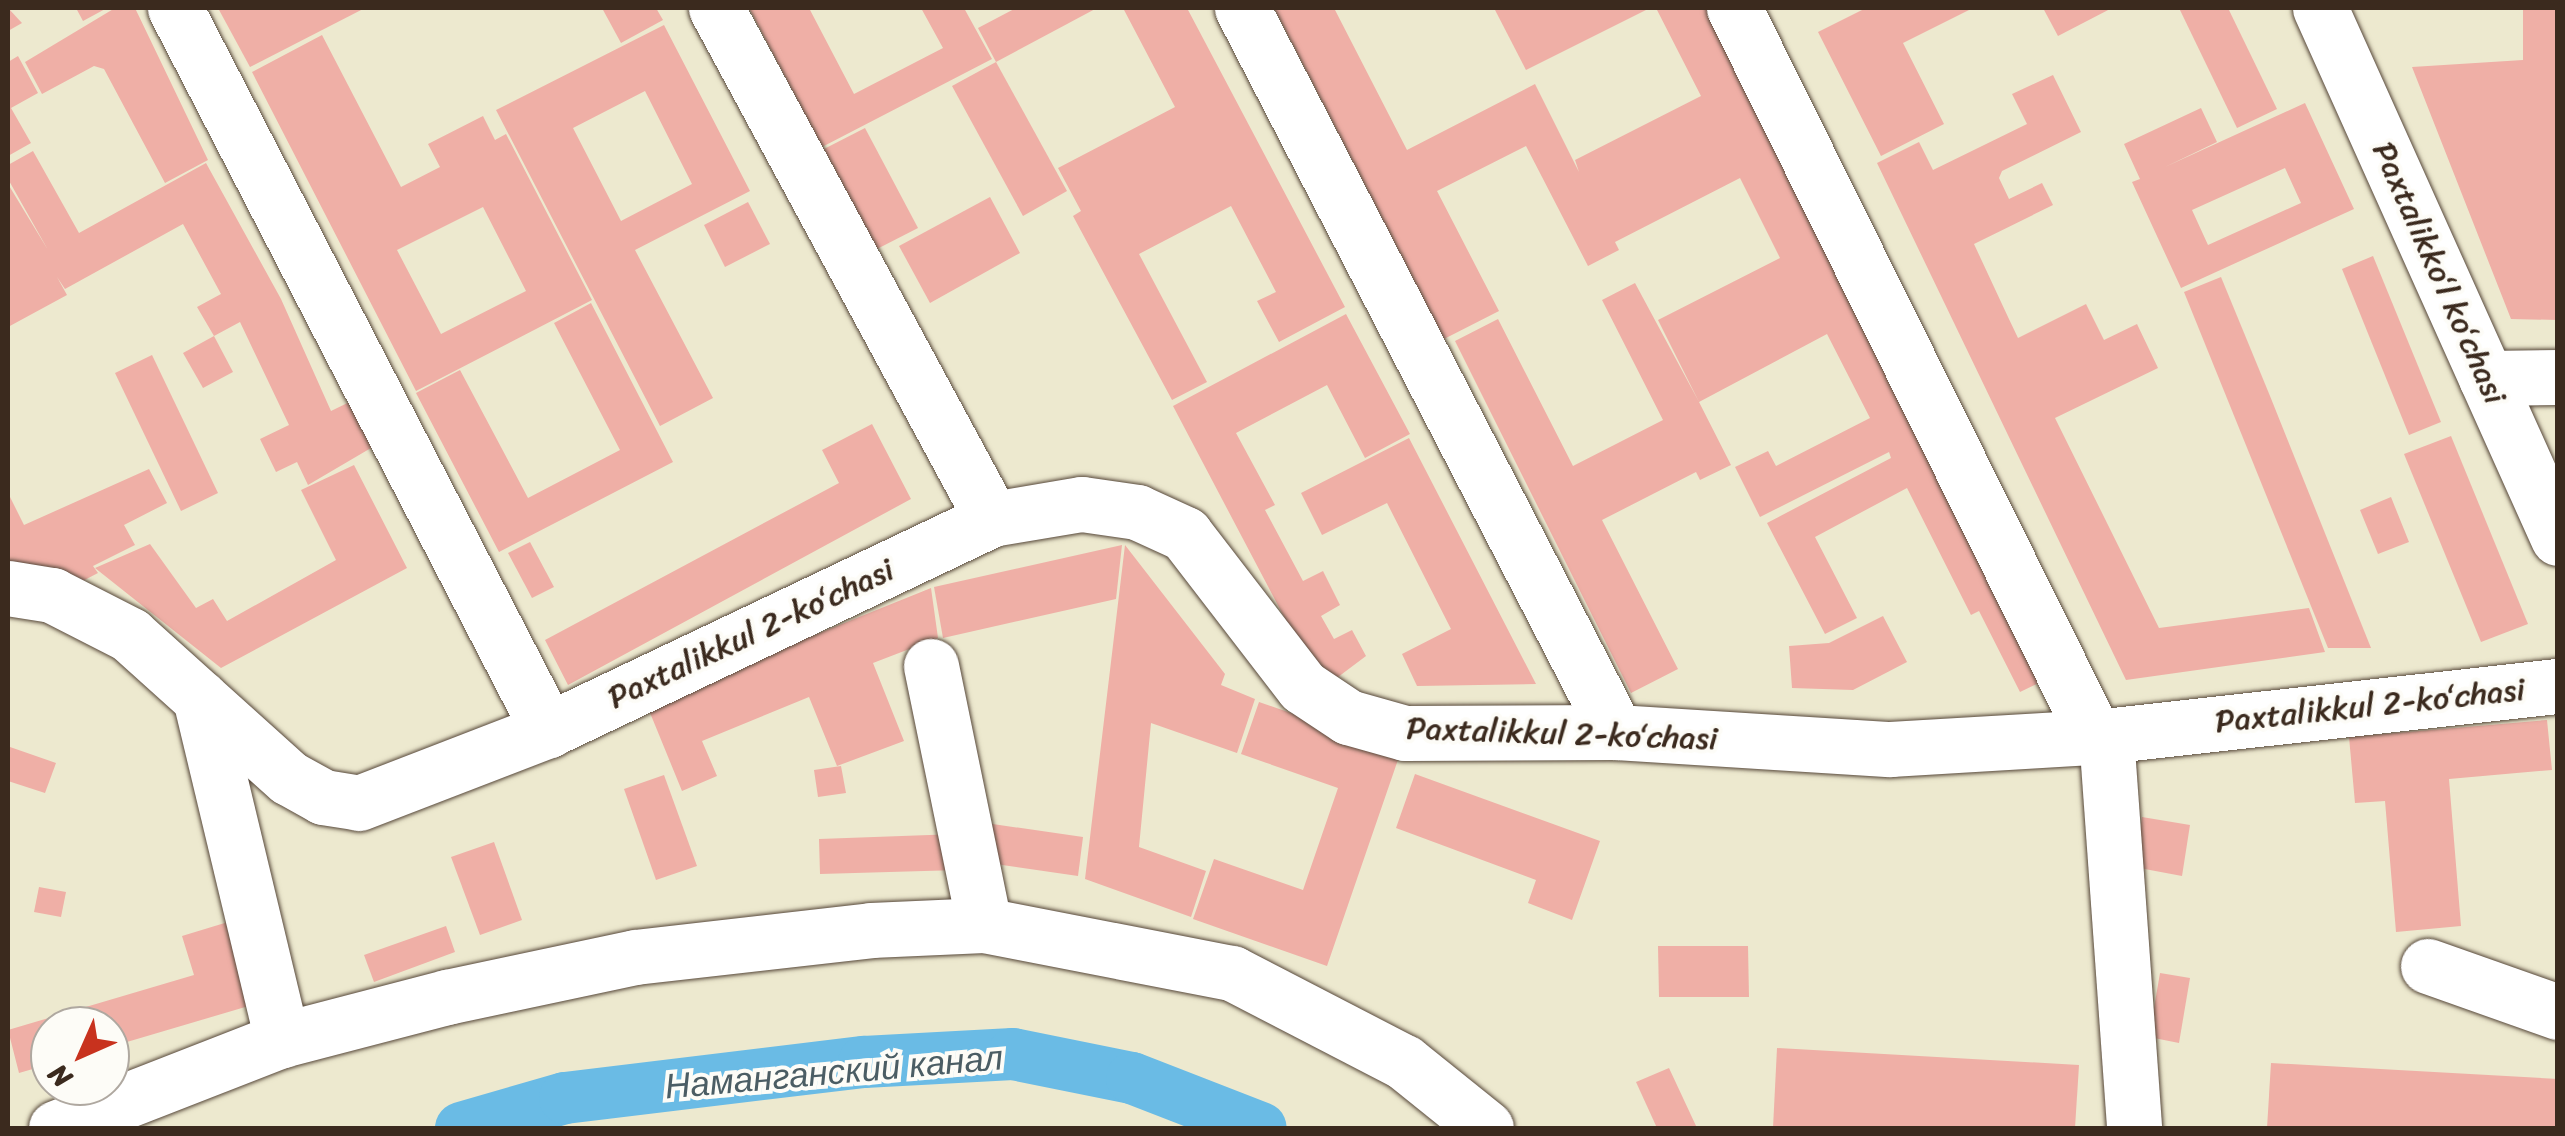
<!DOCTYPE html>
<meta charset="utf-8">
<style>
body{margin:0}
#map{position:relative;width:2565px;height:1136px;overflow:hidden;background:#ede9cf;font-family:Sriracha,sans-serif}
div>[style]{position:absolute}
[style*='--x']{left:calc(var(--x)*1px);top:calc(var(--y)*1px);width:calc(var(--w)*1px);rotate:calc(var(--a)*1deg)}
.canal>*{height:52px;margin:-26px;padding:0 26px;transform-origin:26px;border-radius:26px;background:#6abbe5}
.building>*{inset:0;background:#efafa6}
.roads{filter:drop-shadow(0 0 2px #564739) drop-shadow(0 0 2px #564739)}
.minor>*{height:55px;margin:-27.5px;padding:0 27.5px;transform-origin:27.5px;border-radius:27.5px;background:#fff}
span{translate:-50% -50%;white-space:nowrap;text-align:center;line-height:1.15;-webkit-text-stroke:8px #fdfcf7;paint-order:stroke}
.street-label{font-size:32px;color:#3b2a1e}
.water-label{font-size:35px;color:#4b5d64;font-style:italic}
.frame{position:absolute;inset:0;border:10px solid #3b2a1e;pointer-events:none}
.north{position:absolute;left:30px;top:1006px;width:100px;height:100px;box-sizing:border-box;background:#fdfcf7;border:2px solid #afa8a0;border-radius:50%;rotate:225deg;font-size:28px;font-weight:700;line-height:40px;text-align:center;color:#3b2a1e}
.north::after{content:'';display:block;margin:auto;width:35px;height:45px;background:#c8321e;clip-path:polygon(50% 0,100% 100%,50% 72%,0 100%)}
</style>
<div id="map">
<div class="canal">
<div style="--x:461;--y:1128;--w:108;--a:-16.1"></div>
<div style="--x:565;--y:1098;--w:301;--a:-6.9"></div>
<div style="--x:864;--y:1062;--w:149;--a:-3.1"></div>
<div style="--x:1013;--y:1054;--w:121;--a:11.4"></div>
<div style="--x:1132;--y:1078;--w:138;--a:21.2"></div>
</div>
<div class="building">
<div style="clip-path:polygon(8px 8px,22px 23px,8px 31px)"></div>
<div style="clip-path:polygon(76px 8px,107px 8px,83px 21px)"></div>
<div style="clip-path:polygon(115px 8px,135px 8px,208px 160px,165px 183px,104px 69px,94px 66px,42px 94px,25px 62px)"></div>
<div style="clip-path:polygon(218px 8px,365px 8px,250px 67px)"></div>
<div style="clip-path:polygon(602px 8px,656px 8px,663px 20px,621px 43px)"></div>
<div style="clip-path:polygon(749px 8px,809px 8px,854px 94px,943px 48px,921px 8px,964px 8px,992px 59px,822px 147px)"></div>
<div style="clip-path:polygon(1016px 8px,1097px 8px,996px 62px,978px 28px)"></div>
<div style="clip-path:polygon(1123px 8px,1187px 8px,1345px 307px,1279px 342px,1257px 301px,1276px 292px,1231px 206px,1139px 254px,1207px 382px,1172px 400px,1073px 216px,1081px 211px,1058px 168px,1175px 107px)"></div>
<div style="clip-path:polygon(1274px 8px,1334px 8px,1407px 150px,1535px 84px,1579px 172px,1575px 160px,1701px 96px,1656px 8px,1712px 8px,2057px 674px,2020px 692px,1979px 611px,1971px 615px,1907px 488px,1815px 537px,1857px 618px,1825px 634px,1767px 523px,1891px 458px,1889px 452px,1760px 517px,1735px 467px,1768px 451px,1776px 466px,1870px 418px,1827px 334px,1699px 402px,1731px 465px,1700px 480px,1696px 472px,1602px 520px,1678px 669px,1631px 693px,1455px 341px,1498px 319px,1573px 466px,1663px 420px,1602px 300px,1635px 283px,1699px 402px,1658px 320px,1780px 258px,1740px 178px,1615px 242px,1619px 250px,1588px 266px,1526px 146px,1437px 191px,1499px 311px,1444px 339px)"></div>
<div style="clip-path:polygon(1494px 8px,1650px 8px,1526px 70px)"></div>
<div style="clip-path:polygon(1866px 8px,1973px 8px,1903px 43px,1944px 124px,1881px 156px,1818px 32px)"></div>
<div style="clip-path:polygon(2043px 8px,2112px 8px,2058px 36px)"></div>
<div style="clip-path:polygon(2179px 8px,2228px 8px,2277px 109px,2237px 128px)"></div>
<div style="clip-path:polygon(2523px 8px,2558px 8px,2558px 320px,2511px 319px,2412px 67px,2523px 60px)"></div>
<div style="clip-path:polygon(evenodd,664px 25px,750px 191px,635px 250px,713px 398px,660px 426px,496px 110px,664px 25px,645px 91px,692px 184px,621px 221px,573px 128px,645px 91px)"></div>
<div style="clip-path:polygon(evenodd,322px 35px,401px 187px,440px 167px,428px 144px,483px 116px,495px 140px,506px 134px,592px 300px,416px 391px,252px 72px,322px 35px,483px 207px,526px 291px,441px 334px,397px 250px,483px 207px)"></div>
<div style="clip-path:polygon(18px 56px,38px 93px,11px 108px,31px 143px,8px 156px,8px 62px)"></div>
<div style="clip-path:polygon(996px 62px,1067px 191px,1023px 216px,952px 86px)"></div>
<div style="clip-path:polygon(2053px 75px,2081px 132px,2002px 171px,1999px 178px,2009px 199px,2042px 183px,2053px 205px,1974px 244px,2008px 317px,2018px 338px,2086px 304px,2104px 340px,2137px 324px,2158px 368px,2055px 418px,2159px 628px,2309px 608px,2325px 652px,2126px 680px,1877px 163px,1919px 142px,1933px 170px,2027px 124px,2012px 94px)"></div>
<div style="clip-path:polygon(evenodd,2305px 103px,2354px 209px,2181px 288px,2132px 182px,2140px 179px,2124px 144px,2201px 108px,2217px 142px,2165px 167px,2305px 103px,2285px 168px,2301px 203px,2208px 245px,2192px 210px,2285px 168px)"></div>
<div style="clip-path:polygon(865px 128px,918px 228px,877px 249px,824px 149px)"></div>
<div style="clip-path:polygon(33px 151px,79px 233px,206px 163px,281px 299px,331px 411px,366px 394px,388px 438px,308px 485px,297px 462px,276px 472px,260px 439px,289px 425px,240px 322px,214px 336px,197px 307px,221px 294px,183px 224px,65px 289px,57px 277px,67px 295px,8px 327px,8px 184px,48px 250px,8px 179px,8px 165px)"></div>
<div style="clip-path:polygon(990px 197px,1020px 253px,930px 303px,899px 246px)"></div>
<div style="clip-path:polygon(748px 202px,770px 244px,725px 267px,704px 225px)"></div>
<div style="clip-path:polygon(2373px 256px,2441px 422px,2409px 435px,2342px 269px)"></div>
<div style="clip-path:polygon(2221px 277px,2270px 396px,2371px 648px,2328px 648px,2184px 292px)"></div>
<div style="clip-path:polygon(591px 303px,673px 462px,499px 552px,416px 393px,460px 370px,528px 498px,620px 450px,554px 323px)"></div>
<div style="clip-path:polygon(1346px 314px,1410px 434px,1365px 458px,1327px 385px,1236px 433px,1275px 505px,1265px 510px,1303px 581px,1323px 571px,1340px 605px,1321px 616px,1334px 639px,1352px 630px,1366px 656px,1322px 689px,1173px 406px)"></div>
<div style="clip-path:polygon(214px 336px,233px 372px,203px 388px,183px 353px)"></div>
<div style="clip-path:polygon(152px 355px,218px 493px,181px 511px,115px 373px)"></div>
<div style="clip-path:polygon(872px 424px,911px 499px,568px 685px,545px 640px,839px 483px,822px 450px)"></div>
<div style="clip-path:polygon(2451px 436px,2528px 624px,2481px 642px,2404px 454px)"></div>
<div style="clip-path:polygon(1409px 438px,1536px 684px,1417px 686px,1402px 654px,1451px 629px,1387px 503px,1322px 535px,1301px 493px)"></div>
<div style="clip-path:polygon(354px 465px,407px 568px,221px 668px,95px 568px,150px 544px,196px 608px,213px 599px,227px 621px,336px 560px,301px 490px)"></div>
<div style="clip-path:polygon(149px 469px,167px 503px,124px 525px,135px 545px,93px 566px,98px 573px,71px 587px,8px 565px,8px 493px,24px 525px)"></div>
<div style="clip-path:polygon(2391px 497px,2409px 542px,2378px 554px,2360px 510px)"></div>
<div style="clip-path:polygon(530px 542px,554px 587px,532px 598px,508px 553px)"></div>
<div style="clip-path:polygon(1122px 545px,1116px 599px,943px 638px,934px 587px)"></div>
<div style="clip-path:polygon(1125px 545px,1225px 674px,1221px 685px,1255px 699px,1237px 753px,1151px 723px,1139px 847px,1206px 871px,1191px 917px,1085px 879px)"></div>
<div style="clip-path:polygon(931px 588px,938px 638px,873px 663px,904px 741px,837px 766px,809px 697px,702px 741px,717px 776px,682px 791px,646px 703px)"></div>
<div style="clip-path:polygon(1883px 616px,1907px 662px,1853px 690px,1792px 688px,1789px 646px,1829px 643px)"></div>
<div style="clip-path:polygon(1259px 702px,1401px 751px,1327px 966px,1193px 919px,1214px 859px,1303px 890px,1338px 788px,1241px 754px)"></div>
<div style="clip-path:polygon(2547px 720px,2552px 770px,2449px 779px,2461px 926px,2396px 932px,2385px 801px,2355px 803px,2349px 737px)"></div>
<div style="clip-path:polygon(10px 747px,56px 763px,45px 793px,8px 781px)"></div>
<div style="clip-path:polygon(841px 766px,846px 793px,818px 797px,814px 770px)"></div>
<div style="clip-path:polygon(1415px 774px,1600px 841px,1572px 920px,1528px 903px,1536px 880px,1396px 828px)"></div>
<div style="clip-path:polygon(664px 775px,697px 866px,656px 880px,624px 789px)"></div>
<div style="clip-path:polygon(2142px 817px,2190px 825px,2182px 876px,2134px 867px)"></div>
<div style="clip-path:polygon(979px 822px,1083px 837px,1078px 876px,974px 861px)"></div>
<div style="clip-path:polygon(957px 834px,959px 870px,820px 874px,819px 839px)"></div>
<div style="clip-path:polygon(494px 842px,522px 920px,480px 935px,451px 857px)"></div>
<div style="clip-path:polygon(39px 887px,66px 892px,61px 917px,34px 912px)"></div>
<div style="clip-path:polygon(228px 922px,252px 1005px,110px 1047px,110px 1026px,50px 1026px,50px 1064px,19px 1073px,8px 1030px,194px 975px,182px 936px)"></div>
<div style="clip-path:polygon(446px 926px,455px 952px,374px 982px,364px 955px)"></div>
<div style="clip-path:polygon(1658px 946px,1748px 946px,1749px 997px,1659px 997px)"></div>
<div style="clip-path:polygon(2160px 973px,2190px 978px,2179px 1043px,2149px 1037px)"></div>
<div style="clip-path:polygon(1777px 1048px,2079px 1065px,2075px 1128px,1773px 1128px)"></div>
<div style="clip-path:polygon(2271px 1063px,2558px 1079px,2558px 1128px,2267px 1128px)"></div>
<div style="clip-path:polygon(1669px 1068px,1697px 1128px,1657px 1128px,1636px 1082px)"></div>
</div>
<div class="roads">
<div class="minor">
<div style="--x:175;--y:8;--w:813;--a:62.68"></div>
<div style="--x:716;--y:8;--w:581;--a:61.63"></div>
<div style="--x:1242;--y:8;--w:815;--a:62.68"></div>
<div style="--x:1734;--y:8;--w:813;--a:63.66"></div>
<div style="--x:2320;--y:8;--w:581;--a:65.82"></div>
<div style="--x:2486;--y:378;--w:72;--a:-0.8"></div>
<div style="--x:8;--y:588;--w:45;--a:9"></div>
<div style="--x:52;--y:595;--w:88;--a:27.1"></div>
<div style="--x:130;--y:635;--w:214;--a:42"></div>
<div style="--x:289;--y:778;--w:39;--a:29"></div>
<div style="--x:323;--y:797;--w:36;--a:9"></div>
<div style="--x:359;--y:803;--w:203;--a:-21.1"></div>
<div style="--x:548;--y:730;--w:492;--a:-25.4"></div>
<div style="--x:992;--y:519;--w:91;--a:-9.5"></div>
<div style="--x:1082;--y:504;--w:56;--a:8.3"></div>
<div style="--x:1137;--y:512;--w:53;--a:24.6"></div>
<div style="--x:1185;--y:534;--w:193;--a:52.4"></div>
<div style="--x:1303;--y:687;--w:54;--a:33.7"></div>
<div style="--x:1348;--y:717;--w:59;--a:15.7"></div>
<div style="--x:1405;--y:733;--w:211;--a:-0.3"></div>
<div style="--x:1616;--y:732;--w:275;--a:3.6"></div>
<div style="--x:1890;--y:749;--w:205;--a:-3.4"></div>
<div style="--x:2095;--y:737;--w:466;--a:-6.3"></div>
<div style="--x:931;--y:666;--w:264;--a:78.4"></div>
<div style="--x:200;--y:698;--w:352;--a:76.5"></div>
<div style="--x:2106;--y:735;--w:394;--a:85.9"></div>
<div style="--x:2428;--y:966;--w:138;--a:19.5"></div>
<div style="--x:56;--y:1128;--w:243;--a:-21.3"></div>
<div style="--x:282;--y:1040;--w:171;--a:-14.6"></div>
<div style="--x:447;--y:997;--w:192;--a:-12"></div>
<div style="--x:635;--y:957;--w:238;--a:-6.5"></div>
<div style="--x:871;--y:930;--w:113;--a:-2.5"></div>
<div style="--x:984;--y:925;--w:253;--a:11"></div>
<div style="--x:1232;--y:973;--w:194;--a:27.4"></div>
<div style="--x:1404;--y:1062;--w:105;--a:38.8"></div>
</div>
</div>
<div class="street-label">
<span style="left:2439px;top:273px;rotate:66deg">Paxtalikkoʻl koʻchasi</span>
<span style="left:751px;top:634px;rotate:-25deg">Paxtalikkul 2-koʻchasi</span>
<span style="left:2370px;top:706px;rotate:-6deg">Paxtalikkul 2-koʻchasi</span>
<span style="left:1562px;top:734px;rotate:2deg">Paxtalikkul 2-koʻchasi</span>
</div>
<div class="water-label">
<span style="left:834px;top:1072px;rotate:-5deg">Наманганский канал</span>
</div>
<div class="frame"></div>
<div class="north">N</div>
</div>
